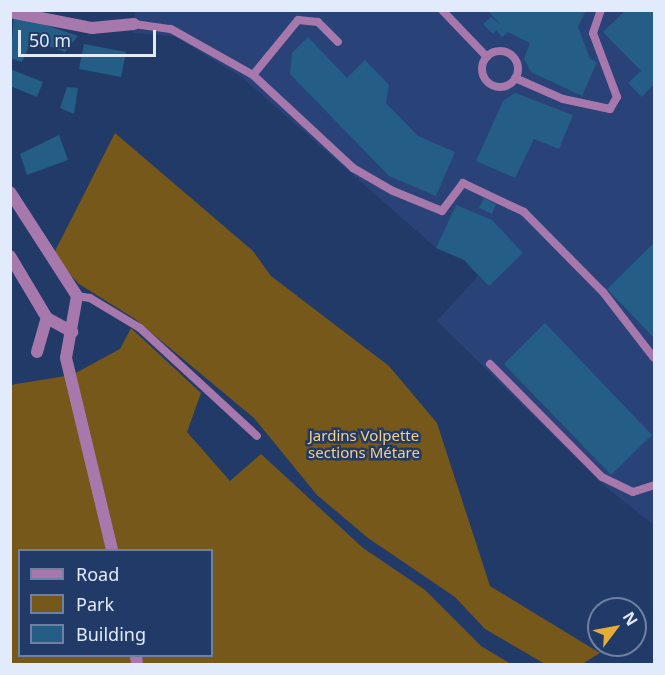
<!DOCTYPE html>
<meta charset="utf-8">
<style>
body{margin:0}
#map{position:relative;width:665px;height:675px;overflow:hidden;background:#223a67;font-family:"Noto Sans",sans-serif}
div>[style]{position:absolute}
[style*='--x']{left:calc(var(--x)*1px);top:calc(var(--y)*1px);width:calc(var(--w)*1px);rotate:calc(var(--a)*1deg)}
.built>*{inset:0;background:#294378}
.green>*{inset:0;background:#75581a}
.building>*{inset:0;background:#245d85}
.service>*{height:8px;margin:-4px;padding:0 4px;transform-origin:4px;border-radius:4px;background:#a678ac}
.service>.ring{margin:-4px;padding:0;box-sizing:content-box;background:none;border:8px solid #a678ac;border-radius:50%}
.minor>*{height:12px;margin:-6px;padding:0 6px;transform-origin:6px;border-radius:6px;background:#a678ac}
span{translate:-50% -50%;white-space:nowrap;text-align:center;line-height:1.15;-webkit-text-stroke:5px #223a67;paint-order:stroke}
.park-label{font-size:15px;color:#f7cf82}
.frame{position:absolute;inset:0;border:12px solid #e1ebfc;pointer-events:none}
.legend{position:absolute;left:18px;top:549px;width:195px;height:108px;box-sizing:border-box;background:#223a67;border:2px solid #6e81a3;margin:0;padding:8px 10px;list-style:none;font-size:18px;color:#e1ebfc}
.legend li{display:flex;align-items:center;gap:12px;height:30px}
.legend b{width:30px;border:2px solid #6e81a3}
.north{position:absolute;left:587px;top:597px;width:60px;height:60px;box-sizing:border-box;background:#223a67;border:2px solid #6e81a3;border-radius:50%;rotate:58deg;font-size:16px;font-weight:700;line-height:24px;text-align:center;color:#e1ebfc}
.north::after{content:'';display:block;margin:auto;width:21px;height:27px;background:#e4ad35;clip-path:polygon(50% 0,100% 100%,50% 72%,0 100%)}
.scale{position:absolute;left:18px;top:30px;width:138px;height:27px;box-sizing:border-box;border:3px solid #e1ebfc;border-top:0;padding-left:8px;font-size:18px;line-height:21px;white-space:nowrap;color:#e1ebfc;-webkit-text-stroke:4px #223a67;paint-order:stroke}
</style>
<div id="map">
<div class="built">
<div style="clip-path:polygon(135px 10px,654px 11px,654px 525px,606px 487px,437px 321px,478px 276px,464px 260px,436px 248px,243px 78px,174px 36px,133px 33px)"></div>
</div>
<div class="green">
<div style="clip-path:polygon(115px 133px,253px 251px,271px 276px,389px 366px,437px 423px,490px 586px,600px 653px,582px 664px,545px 664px,485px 629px,455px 597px,368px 538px,317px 495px,254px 418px,135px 319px,79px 284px,53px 255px)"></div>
<div style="clip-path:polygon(evenodd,131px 328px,201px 393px,187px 432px,230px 481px,261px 454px,363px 548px,425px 590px,481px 646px,511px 664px,11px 664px,10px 385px,72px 375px,120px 349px,131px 328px,20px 550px,212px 550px,212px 656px,20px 656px,20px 550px)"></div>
</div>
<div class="building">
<div style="clip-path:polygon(487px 10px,586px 10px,578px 27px,590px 59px,597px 62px,582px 96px,531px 72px,524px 59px,530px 43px,508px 32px,502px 37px,496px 30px,493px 34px,483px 24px,491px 17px,501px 25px)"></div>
<div style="clip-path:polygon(626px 10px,654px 10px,654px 84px,642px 97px,628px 83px,641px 71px,603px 32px)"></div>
<div style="clip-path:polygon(14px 16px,37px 22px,78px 36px,65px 52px,32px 40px,22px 62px,13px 59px,10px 63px)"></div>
<div style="clip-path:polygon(308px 37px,347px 78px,365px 60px,389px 85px,386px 103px,418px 136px,455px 152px,436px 196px,389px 176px,290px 74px,292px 53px)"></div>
<div style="clip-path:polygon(84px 44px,126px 52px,121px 77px,79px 69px)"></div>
<div style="clip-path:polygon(10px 69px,43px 82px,37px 97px,10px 86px)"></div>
<div style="clip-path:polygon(67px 87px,78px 88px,74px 114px,60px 108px)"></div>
<div style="clip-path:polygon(515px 93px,573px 115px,559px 149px,534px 139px,515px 178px,476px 161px,503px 101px)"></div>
<div style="clip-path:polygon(59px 135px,68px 160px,27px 175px,20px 154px)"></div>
<div style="clip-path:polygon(484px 198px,496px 204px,492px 214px,479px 208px)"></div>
<div style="clip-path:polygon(456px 205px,492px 220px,523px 253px,489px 286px,464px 260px,436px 248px)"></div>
<div style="clip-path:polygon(654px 243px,654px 336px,653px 337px,607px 289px)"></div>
<div style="clip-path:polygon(545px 323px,652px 435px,611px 475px,504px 364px)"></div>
</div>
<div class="service">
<div style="--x:442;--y:10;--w:65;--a:46.2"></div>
<div style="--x:134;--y:24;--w:37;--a:8"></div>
<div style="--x:171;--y:29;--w:94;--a:29.3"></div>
<div style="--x:253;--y:75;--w:137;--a:42.9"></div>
<div style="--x:353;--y:168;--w:46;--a:29.9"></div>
<div style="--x:393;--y:191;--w:53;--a:22.2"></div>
<div style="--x:442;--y:211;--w:35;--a:-53"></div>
<div style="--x:463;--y:183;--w:68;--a:25.4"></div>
<div style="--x:524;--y:212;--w:112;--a:45.4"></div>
<div style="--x:603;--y:292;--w:83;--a:52.3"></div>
<div class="ring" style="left:482px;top:51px;width:28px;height:28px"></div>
<div style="--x:253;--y:75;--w:71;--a:-50.7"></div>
<div style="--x:298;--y:20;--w:20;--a:6"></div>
<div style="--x:318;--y:22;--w:28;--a:45"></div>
<div style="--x:515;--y:78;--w:52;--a:23.6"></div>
<div style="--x:563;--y:99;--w:48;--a:12"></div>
<div style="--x:610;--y:109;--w:14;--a:-60"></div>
<div style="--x:617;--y:97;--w:68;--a:-110.6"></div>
<div style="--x:593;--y:33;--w:24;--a:-71"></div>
<div style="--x:77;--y:296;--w:13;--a:9"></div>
<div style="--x:90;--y:298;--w:58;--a:31"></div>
<div style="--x:140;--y:328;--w:159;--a:42.7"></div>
<div style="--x:490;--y:364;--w:159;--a:45.3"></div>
<div style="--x:602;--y:477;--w:34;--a:26"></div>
<div style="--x:633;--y:492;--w:22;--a:-18"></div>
</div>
<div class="minor">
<div style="--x:10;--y:12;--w:84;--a:11"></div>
<div style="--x:92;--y:28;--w:42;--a:-5.4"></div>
<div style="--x:10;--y:192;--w:124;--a:57.2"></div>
<div style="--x:77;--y:296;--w:63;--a:100.1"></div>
<div style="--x:66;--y:358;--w:197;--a:76.5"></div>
<div style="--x:10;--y:256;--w:72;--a:59.2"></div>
<div style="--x:47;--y:318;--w:29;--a:29"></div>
<div style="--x:37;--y:352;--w:35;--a:-74"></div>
<div style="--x:136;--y:656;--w:8;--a:83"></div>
</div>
<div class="park-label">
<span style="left:364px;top:444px">Jardins Volpette<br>sections Métare</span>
</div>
<div class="frame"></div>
<ul class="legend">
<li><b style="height:8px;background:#a678ac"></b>Road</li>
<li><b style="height:16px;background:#75581a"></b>Park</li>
<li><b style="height:16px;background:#245d85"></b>Building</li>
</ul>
<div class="north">N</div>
<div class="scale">50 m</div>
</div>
